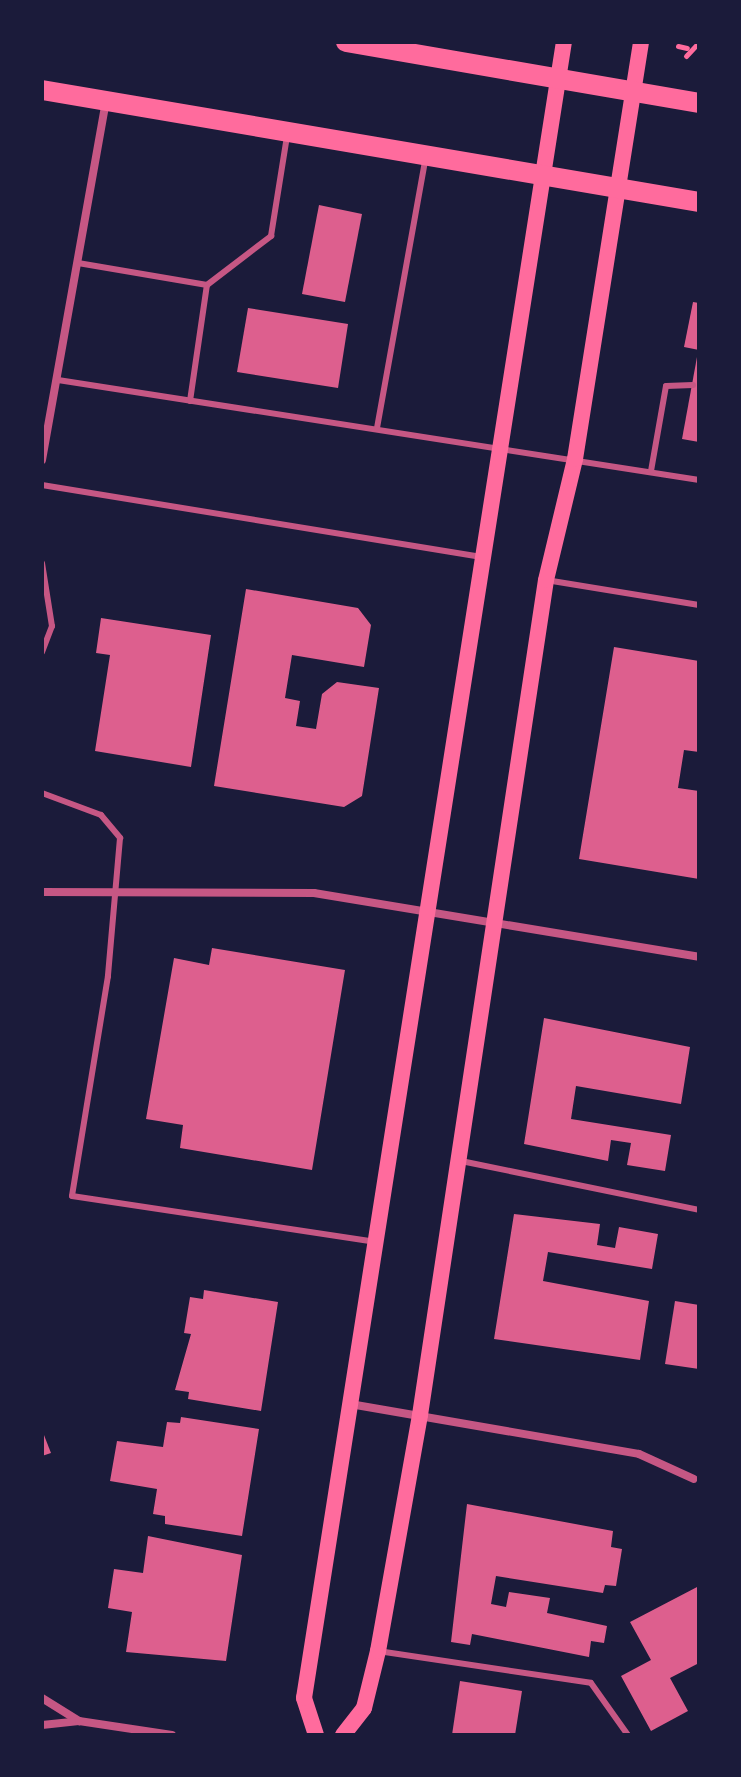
<!DOCTYPE html>
<style>
body{margin:0}
#map{position:relative;width:741px;height:1777px;overflow:hidden;background:#1b1b3a;font-family:"Playfair Display",serif}
div>[style]{position:absolute}
[style*='--x']{left:calc(var(--x)*1px);top:calc(var(--y)*1px);width:calc(var(--w)*1px);rotate:calc(var(--a)*1deg)}
.building>*{inset:0;background:#dd5f8e}
.path>*{height:5px;margin:-2.5px;padding:0 2.5px;transform-origin:2.5px;border-radius:2.5px;background:#ff6b9d}
.service>*{height:6px;margin:-3px;padding:0 3px;transform-origin:3px;border-radius:3px;background:#c65784}
.minor>*{height:8px;margin:-4px;padding:0 4px;transform-origin:4px;border-radius:4px;background:#c65784}
.secondary>*{height:16px;margin:-8px;padding:0 8px;transform-origin:8px;border-radius:8px;background:#ff6b9d}
.primary>*{height:20px;margin:-10px;padding:0 10px;transform-origin:10px;border-radius:10px;background:#ff6b9d}
span{translate:-50% -50%;white-space:nowrap;text-align:center;line-height:1.15;-webkit-text-stroke:6px #1b1b3a;paint-order:stroke}
.frame{position:absolute;inset:0;border:44px solid #1b1b3a;pointer-events:none}
</style>
<div id="map">
<div class="building">
<div style="clip-path:polygon(319px 205px,362px 214px,345px 302px,302px 294px)"></div>
<div style="clip-path:polygon(693px 302px,699px 303px,699px 350px,684px 347px)"></div>
<div style="clip-path:polygon(248px 308px,348px 324px,338px 388px,237px 372px)"></div>
<div style="clip-path:polygon(697px 357px,699px 357px,699px 442px,682px 439px)"></div>
<div style="clip-path:polygon(246px 589px,358px 608px,371px 625px,364px 667px,292px 655px,285px 698px,300px 701px,296px 726px,316px 729px,322px 694px,337px 682px,379px 688px,362px 796px,344px 807px,214px 786px)"></div>
<div style="clip-path:polygon(101px 618px,211px 635px,191px 767px,95px 751px,110px 655px,96px 653px)"></div>
<div style="clip-path:polygon(614px 647px,699px 661px,699px 752px,684px 750px,678px 788px,699px 791px,699px 879px,579px 859px)"></div>
<div style="clip-path:polygon(212px 948px,345px 970px,312px 1170px,180px 1148px,183px 1125px,146px 1119px,174px 958px,209px 965px)"></div>
<div style="clip-path:polygon(544px 1018px,690px 1047px,681px 1104px,576px 1086px,571px 1119px,671px 1135px,665px 1171px,627px 1165px,631px 1143px,611px 1140px,608px 1161px,524px 1144px)"></div>
<div style="clip-path:polygon(514px 1214px,600px 1224px,597px 1245px,615px 1248px,619px 1227px,658px 1234px,652px 1269px,548px 1252px,543px 1281px,649px 1301px,640px 1360px,494px 1339px)"></div>
<div style="clip-path:polygon(204px 1290px,278px 1302px,261px 1411px,188px 1399px,189px 1392px,175px 1390px,191px 1334px,184px 1333px,190px 1297px,203px 1299px)"></div>
<div style="clip-path:polygon(675px 1301px,699px 1305px,699px 1369px,665px 1364px)"></div>
<div style="clip-path:polygon(181px 1417px,259px 1429px,242px 1536px,165px 1524px,165px 1516px,153px 1514px,157px 1489px,110px 1481px,117px 1441px,163px 1447px,167px 1422px,180px 1423px)"></div>
<div style="clip-path:polygon(42px 1430px,51px 1453px,42px 1456px)"></div>
<div style="clip-path:polygon(467px 1504px,613px 1531px,611px 1547px,622px 1549px,616px 1586px,605px 1585px,603px 1593px,496px 1576px,491px 1604px,506px 1607px,509px 1592px,550px 1598px,547px 1613px,607px 1626px,604px 1643px,591px 1641px,589px 1657px,472px 1634px,470px 1645px,451px 1642px)"></div>
<div style="clip-path:polygon(148px 1536px,242px 1555px,226px 1661px,126px 1652px,132px 1612px,108px 1608px,114px 1569px,143px 1573px)"></div>
<div style="clip-path:polygon(699px 1586px,699px 1663px,670px 1678px,688px 1711px,651px 1731px,621px 1676px,651px 1660px,630px 1622px)"></div>
<div style="clip-path:polygon(460px 1681px,522px 1691px,515px 1735px,452px 1735px)"></div>
</div>
<div class="path">
<div style="--x:678;--y:46;--w:9;--a:13"></div>
<div style="--x:686;--y:56;--w:19;--a:-47"></div>
</div>
<div class="service">
<div style="--x:78;--y:263;--w:131;--a:9.7"></div>
<div style="--x:207;--y:285;--w:81;--a:-37.4"></div>
<div style="--x:271;--y:236;--w:101;--a:-80.9"></div>
<div style="--x:58;--y:380;--w:649;--a:8.87"></div>
<div style="--x:190;--y:401;--w:117;--a:-81.7"></div>
<div style="--x:377;--y:428;--w:272;--a:-79.8"></div>
<div style="--x:651;--y:471;--w:86;--a:-80"></div>
<div style="--x:666;--y:386;--w:27;--a:-2"></div>
<div style="--x:42;--y:485;--w:447;--a:9.3"></div>
<div style="--x:42;--y:563;--w:64;--a:81"></div>
<div style="--x:52;--y:626;--w:28;--a:111"></div>
<div style="--x:546;--y:580;--w:155;--a:9.3"></div>
<div style="--x:42;--y:793;--w:63;--a:20.4"></div>
<div style="--x:101;--y:815;--w:30;--a:50"></div>
<div style="--x:120;--y:838;--w:139;--a:95"></div>
<div style="--x:108;--y:976;--w:223;--a:99.3"></div>
<div style="--x:72;--y:1196;--w:306;--a:8.6"></div>
<div style="--x:461;--y:1161;--w:243;--a:11.6"></div>
<div style="--x:378;--y:1651;--w:215;--a:8.5"></div>
<div style="--x:591;--y:1683;--w:64;--a:54.6"></div>
</div>
<div class="minor">
<div style="--x:42;--y:460;--w:364;--a:-79.9"></div>
<div style="--x:42;--y:892;--w:272;--a:0.2"></div>
<div style="--x:314;--y:893;--w:390;--a:9.4"></div>
<div style="--x:350;--y:1404;--w:293;--a:9.8"></div>
<div style="--x:639;--y:1454;--w:60;--a:24.4"></div>
<div style="--x:42;--y:1698;--w:44;--a:31.9"></div>
<div style="--x:42;--y:1725;--w:37;--a:-6"></div>
<div style="--x:79;--y:1721;--w:94;--a:8.6"></div>
</div>
<div class="secondary">
<div style="--x:316;--y:1735;--w:39;--a:-108"></div>
<div style="--x:304;--y:1698;--w:1676;--a:-81.08"></div>
<div style="--x:343;--y:1735;--w:34;--a:-52"></div>
<div style="--x:364;--y:1708;--w:59;--a:-76.2"></div>
<div style="--x:378;--y:1651;--w:240;--a:-79.9"></div>
<div style="--x:420;--y:1415;--w:844;--a:-81.42"></div>
<div style="--x:546;--y:580;--w:124;--a:-76.5"></div>
<div style="--x:575;--y:459;--w:422;--a:-81"></div>
</div>
<div class="primary">
<div style="--x:346;--y:42;--w:358;--a:9.8"></div>
<div style="--x:42;--y:90;--w:666;--a:9.67"></div>
</div>
<div class="frame"></div>
</div>
